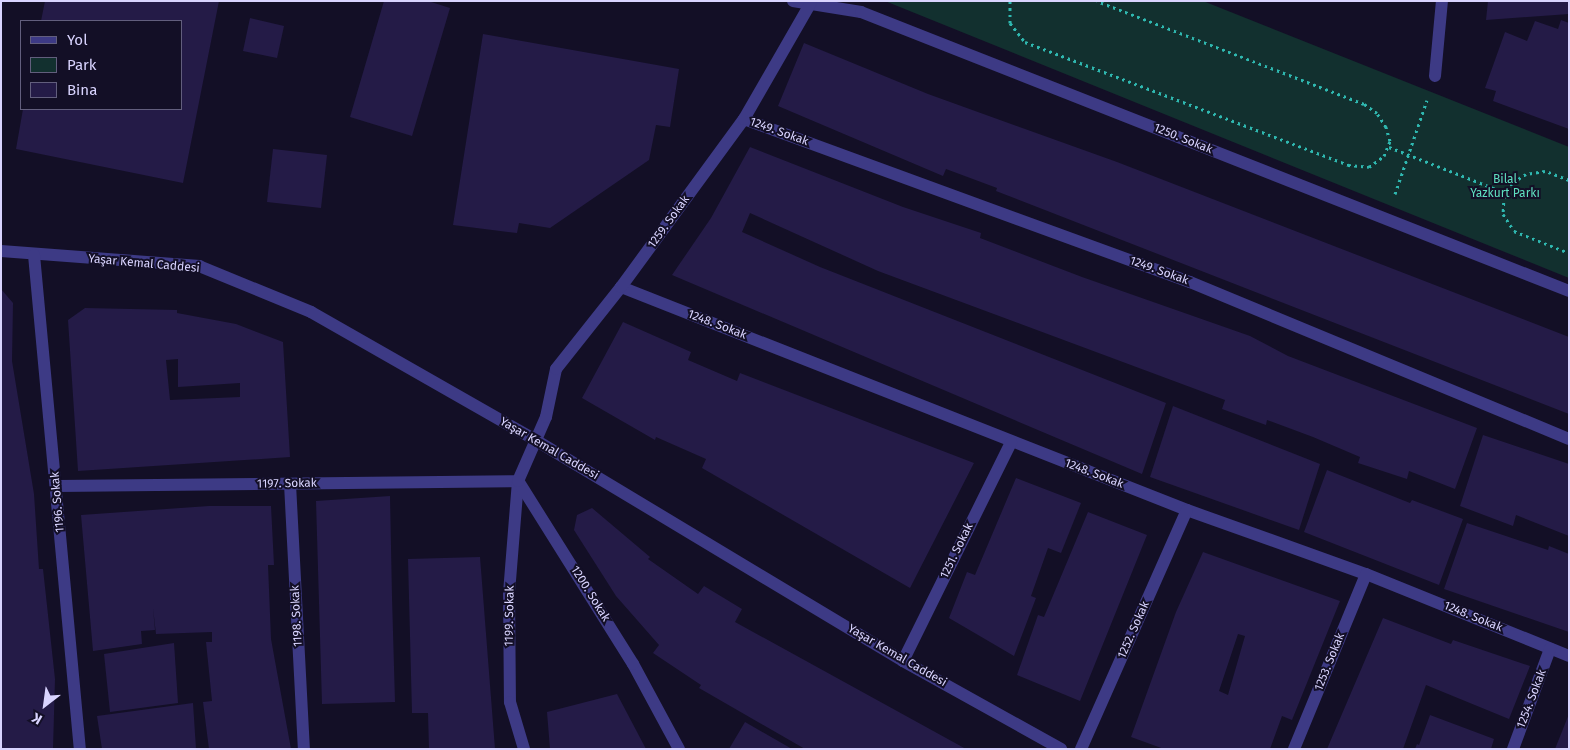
<!DOCTYPE html>
<meta charset="utf-8">
<style>
body{margin:0}
#map{position:relative;width:1570px;height:750px;overflow:hidden;background:#130f26;font-family:"Fira Sans",sans-serif}
div>[style]{position:absolute}
[style*='--x']{left:calc(var(--x)*1px);top:calc(var(--y)*1px);width:calc(var(--w)*1px);rotate:calc(var(--a)*1deg)}
.green>*{inset:0;background:#12302f}
.building>*{inset:0;background:#241b47}
.path>*{height:3px;margin-top:-1.5px;transform-origin:0;background:repeating-linear-gradient(90deg,#2fb8b0 0 2.5px,transparent 0 6.5px)}
.minor>*{height:12px;margin:-6px;padding:0 6px;transform-origin:6px;border-radius:6px;background:#3d3a85}
span{translate:-50% -50%;white-space:nowrap;text-align:center;line-height:1.15;-webkit-text-stroke:4px #130f26;paint-order:stroke}
.street-label{font-size:12px;color:#d9d4ff}
.park-label{font-size:12px;color:#5fe0c0}
.frame{position:absolute;inset:0;border:2px solid #d9d4ff;pointer-events:none}
.legend{position:absolute;left:20px;top:20px;width:162px;height:90px;box-sizing:border-box;background:#130f26;border:1px solid #625e7d;margin:0;padding:6px 9px;list-style:none;font-size:15px;color:#d9d4ff}
.legend li{display:flex;align-items:center;gap:10px;height:25px}
.legend b{width:25px;border:1px solid #625e7d}
.north{position:absolute;left:20px;top:680px;width:50px;height:50px;-webkit-text-stroke:4px #130f26;paint-order:stroke;rotate:210deg;font-size:14px;font-weight:700;line-height:20px;text-align:center;color:#d9d4ff}
.north::after{content:'';display:block;margin:auto;width:18px;height:22px;background:#d9d4ff;clip-path:polygon(50% 0,100% 100%,50% 72%,0 100%)}
</style>
<div id="map">
<div class="green">
<div style="clip-path:polygon(885px 1px,1203px 1px,1569px 147px,1569px 278px)"></div>
</div>
<div class="building">
<div style="clip-path:polygon(45px 1px,219px 1px,183px 183px,16px 149px,23px 109px,181px 109px,181px 21px,41px 21px)"></div>
<div style="clip-path:polygon(384px 1px,428px 1px,450px 8px,412px 136px,350px 117px)"></div>
<div style="clip-path:polygon(1488px 1px,1569px 1px,1569px 14px,1486px 20px)"></div>
<div style="clip-path:polygon(250px 18px,284px 26px,277px 58px,243px 51px)"></div>
<div style="clip-path:polygon(1561px 20px,1569px 23px,1569px 129px,1493px 101px,1496px 91px,1485px 88px,1505px 32px,1527px 41px,1535px 21px,1558px 29px)"></div>
<div style="clip-path:polygon(483px 34px,679px 69px,670px 127px,656px 125px,649px 160px,550px 228px,519px 223px,517px 233px,453px 225px)"></div>
<div style="clip-path:polygon(804px 43px,928px 94px,1117px 162px,1569px 337px,1569px 414px,996px 191px,997px 188px,946px 169px,943px 176px,778px 106px)"></div>
<div style="clip-path:polygon(750px 147px,903px 207px,981px 233px,980px 238px,1082px 277px,1250px 336px,1288px 356px,1477px 428px,1455px 489px,1409px 471px,1407px 479px,1358px 463px,1360px 457px,1313px 437px,1267px 420px,1266px 425px,1222px 409px,1225px 400px,878px 271px,750px 213px,742px 232px,820px 267px,1166px 403px,1142px 474px,672px 275px,711px 218px)"></div>
<div style="clip-path:polygon(273px 149px,327px 155px,321px 208px,267px 202px)"></div>
<div style="clip-path:polygon(1px 289px,13px 303px,12px 361px,34px 494px,39px 569px,43px 569px,55px 679px,53px 749px,1px 749px)"></div>
<div style="clip-path:polygon(evenodd,85px 308px,177px 310px,177px 313px,236px 324px,283px 342px,290px 457px,78px 471px,68px 320px,85px 308px,178px 359px,178px 387px,240px 383px,240px 397px,170px 400px,166px 360px,178px 359px)"></div>
<div style="clip-path:polygon(623px 322px,691px 352px,688px 360px,737px 381px,740px 373px,974px 463px,910px 588px,702px 468px,706px 459px,656px 437px,655px 440px,582px 398px)"></div>
<div style="clip-path:polygon(1173px 406px,1320px 464px,1299px 530px,1150px 477px)"></div>
<div style="clip-path:polygon(1483px 435px,1569px 464px,1569px 536px,1516px 515px,1513px 526px,1460px 506px)"></div>
<div style="clip-path:polygon(1327px 470px,1410px 503px,1412px 500px,1463px 519px,1439px 585px,1304px 532px)"></div>
<div style="clip-path:polygon(1016px 478px,1081px 503px,1061px 553px,1048px 548px,1031px 596px,1036px 598px,1014px 656px,949px 618px,967px 572px,975px 575px)"></div>
<div style="clip-path:polygon(390px 496px,392px 597px,370px 598px,392px 597px,395px 702px,322px 704px,316px 501px)"></div>
<div style="clip-path:polygon(209px 506px,271px 506px,274px 565px,268px 565px,271px 639px,291px 749px,209px 749px,203px 702px,212px 701px,206px 642px,212px 642px,212px 632px,156px 634px,153px 608px,155px 630px,141px 631px,142px 644px,93px 651px,81px 515px)"></div>
<div style="clip-path:polygon(592px 508px,650px 557px,648px 559px,698px 594px,704px 586px,742px 609px,735px 622px,966px 749px,805px 749px,699px 688px,701px 685px,653px 653px,659px 645px,616px 596px,574px 530px,577px 515px)"></div>
<div style="clip-path:polygon(1088px 512px,1147px 535px,1080px 701px,1017px 675px,1038px 615px,1044px 617px)"></div>
<div style="clip-path:polygon(1467px 523px,1548px 550px,1549px 546px,1569px 554px,1569px 632px,1444px 589px)"></div>
<div style="clip-path:polygon(evenodd,1203px 552px,1340px 601px,1292px 720px,1282px 716px,1270px 749px,1164px 749px,1131px 737px,1176px 612px,1203px 552px,1238px 634px,1245px 636px,1228px 695px,1219px 691px,1238px 634px)"></div>
<div style="clip-path:polygon(480px 557px,495px 749px,429px 749px,428px 713px,412px 713px,408px 559px)"></div>
<div style="clip-path:polygon(1383px 618px,1451px 644px,1453px 640px,1530px 666px,1509px 719px,1426px 685px,1403px 749px,1327px 749px)"></div>
<div style="clip-path:polygon(174px 643px,178px 703px,110px 712px,104px 654px)"></div>
<div style="clip-path:polygon(617px 694px,646px 749px,550px 749px,547px 712px)"></div>
<div style="clip-path:polygon(193px 703px,196px 749px,102px 749px,97px 716px)"></div>
<div style="clip-path:polygon(1569px 714px,1569px 749px,1555px 749px)"></div>
<div style="clip-path:polygon(1430px 715px,1494px 739px,1491px 749px,1415px 749px,1417px 744px,1419px 745px)"></div>
<div style="clip-path:polygon(745px 722px,792px 749px,729px 749px)"></div>
</div>
<div class="path">
<div style="--x:1010;--y:1;--w:22;--a:90"></div>
<div style="--x:1010;--y:23;--w:24;--a:52"></div>
<div style="--x:1025;--y:42;--w:346;--a:20.8"></div>
<div style="--x:1348;--y:165;--w:21;--a:5"></div>
<div style="--x:1369;--y:167;--w:19;--a:-36"></div>
<div style="--x:1384;--y:156;--w:16;--a:-68"></div>
<div style="--x:1390;--y:141;--w:15;--a:-106"></div>
<div style="--x:1386;--y:127;--w:17;--a:-123"></div>
<div style="--x:1377;--y:113;--w:16;--a:-145"></div>
<div style="--x:1364;--y:104;--w:286;--a:-158.9"></div>
<div style="--x:1389;--y:147;--w:126;--a:21.5"></div>
<div style="--x:1569;--y:180;--w:26;--a:-159"></div>
<div style="--x:1545;--y:171;--w:19;--a:171"></div>
<div style="--x:1526;--y:174;--w:17;--a:147"></div>
<div style="--x:1512;--y:183;--w:15;--a:122"></div>
<div style="--x:1504;--y:196;--w:18;--a:93"></div>
<div style="--x:1503;--y:214;--w:20;--a:57"></div>
<div style="--x:1514;--y:231;--w:59;--a:21.8"></div>
<div style="--x:1395;--y:194;--w:99;--a:-71.2"></div>
</div>
<div class="minor">
<div style="--x:793;--y:1;--w:69;--a:9.2"></div>
<div style="--x:861;--y:12;--w:761;--a:21.51"></div>
<div style="--x:1435;--y:76;--w:75;--a:-84.7"></div>
<div style="--x:744;--y:119;--w:475;--a:20.1"></div>
<div style="--x:1190;--y:282;--w:410;--a:22.5"></div>
<div style="--x:1;--y:251;--w:199;--a:4.3"></div>
<div style="--x:199;--y:266;--w:121;--a:22.3"></div>
<div style="--x:311;--y:312;--w:260;--a:29.7"></div>
<div style="--x:537;--y:441;--w:427;--a:31"></div>
<div style="--x:903;--y:661;--w:181;--a:29.1"></div>
<div style="--x:34;--y:255;--w:496;--a:84.7"></div>
<div style="--x:621;--y:287;--w:608;--a:21.5"></div>
<div style="--x:1187;--y:510;--w:190;--a:19.7"></div>
<div style="--x:1366;--y:574;--w:219;--a:22"></div>
<div style="--x:290;--y:484;--w:265;--a:87"></div>
<div style="--x:57;--y:486;--w:461;--a:-0.6"></div>
<div style="--x:518;--y:481;--w:111;--a:94.6"></div>
<div style="--x:509;--y:592;--w:110;--a:89.5"></div>
<div style="--x:510;--y:702;--w:49;--a:73.4"></div>
<div style="--x:903;--y:661;--w:244;--a:-63.7"></div>
<div style="--x:679;--y:749;--w:97;--a:-118.4"></div>
<div style="--x:633;--y:664;--w:216;--a:-122.1"></div>
<div style="--x:518;--y:481;--w:70;--a:-66.4"></div>
<div style="--x:546;--y:417;--w:49;--a:-78.2"></div>
<div style="--x:556;--y:369;--w:105;--a:-51.6"></div>
<div style="--x:621;--y:287;--w:208;--a:-53.8"></div>
<div style="--x:744;--y:119;--w:133;--a:-60.1"></div>
<div style="--x:1081;--y:749;--w:261;--a:-66.1"></div>
<div style="--x:1294;--y:749;--w:189;--a:-67.6"></div>
<div style="--x:1513;--y:749;--w:107;--a:-69.7"></div>
</div>
<div class="street-label">
<span style="left:779px;top:132px;rotate:20deg">1249. Sokak</span>
<span style="left:1183px;top:139px;rotate:22deg">1250. Sokak</span>
<span style="left:669px;top:222px;rotate:-54deg">1259. Sokak</span>
<span style="left:144px;top:264px;rotate:5deg">Yaşar Kemal Caddesi</span>
<span style="left:1159px;top:271px;rotate:20deg">1249. Sokak</span>
<span style="left:717px;top:325px;rotate:21deg">1248. Sokak</span>
<span style="left:549px;top:449px;rotate:30deg">Yaşar Kemal Caddesi</span>
<span style="left:1094px;top:474px;rotate:21deg">1248. Sokak</span>
<span style="left:287px;top:484px;rotate:-1deg">1197. Sokak</span>
<span style="left:58px;top:502px;rotate:-95deg">1196. Sokak</span>
<span style="left:957px;top:551px;rotate:-64deg">1251. Sokak</span>
<span style="left:590px;top:594px;rotate:58deg">1200. Sokak</span>
<span style="left:297px;top:616px;rotate:-93deg">1198. Sokak</span>
<span style="left:510px;top:616px;rotate:-89deg">1199. Sokak</span>
<span style="left:1473px;top:617px;rotate:22deg">1248. Sokak</span>
<span style="left:1134px;top:630px;rotate:-66deg">1252. Sokak</span>
<span style="left:897px;top:656px;rotate:30deg">Yaşar Kemal Caddesi</span>
<span style="left:1330px;top:662px;rotate:-68deg">1253. Sokak</span>
<span style="left:1532px;top:699px;rotate:-69deg">1254. Sokak</span>
</div>
<div class="park-label">
<span style="left:1505px;top:187px">Bilal<br>Yazkurt Parkı</span>
</div>
<div class="frame"></div>
<ul class="legend">
<li><b style="height:6px;background:#3d3a85"></b>Yol</li>
<li><b style="height:14px;background:#12302f"></b>Park</li>
<li><b style="height:14px;background:#241b47"></b>Bina</li>
</ul>
<div class="north">K</div>
</div>
